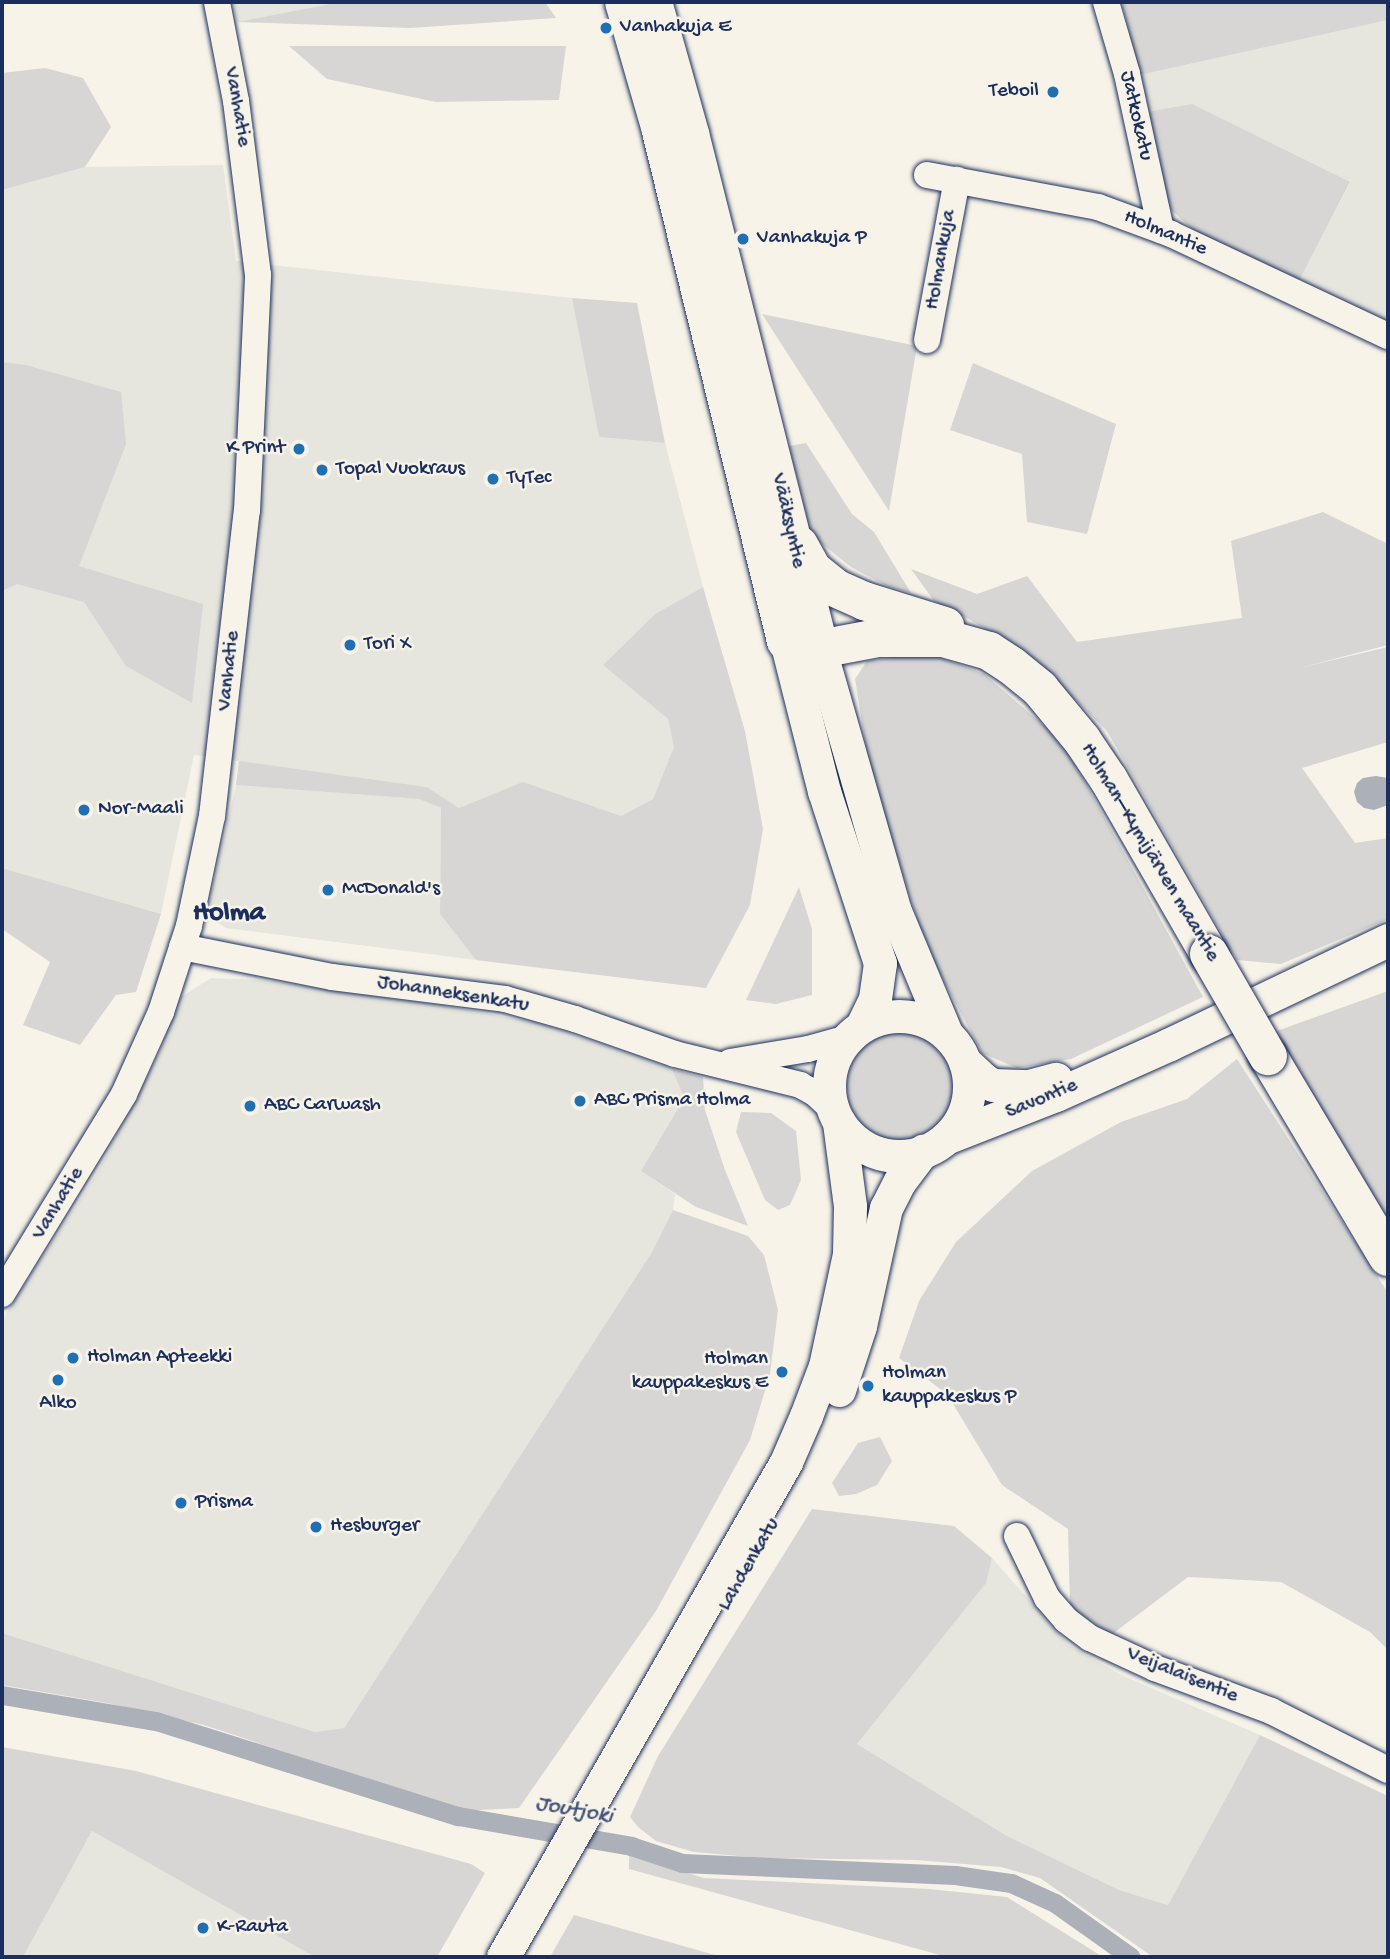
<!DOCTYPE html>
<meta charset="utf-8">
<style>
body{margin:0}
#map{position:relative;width:1390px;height:1959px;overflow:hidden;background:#f7f3e8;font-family:"Gochi Hand",sans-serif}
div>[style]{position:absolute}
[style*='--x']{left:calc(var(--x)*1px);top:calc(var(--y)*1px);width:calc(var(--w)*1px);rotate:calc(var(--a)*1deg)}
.built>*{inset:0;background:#e6e5de}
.green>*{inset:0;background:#d7d6d4}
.round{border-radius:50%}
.water>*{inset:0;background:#acb0b9}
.canal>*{height:19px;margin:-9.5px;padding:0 9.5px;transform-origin:9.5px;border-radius:9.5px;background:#acb0b9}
.roads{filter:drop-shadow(0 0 2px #1b2f5e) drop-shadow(0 0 2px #1b2f5e)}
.minor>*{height:26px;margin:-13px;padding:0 13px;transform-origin:13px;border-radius:13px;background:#f7f3e8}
.major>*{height:33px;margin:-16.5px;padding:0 16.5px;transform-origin:16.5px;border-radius:16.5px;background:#f7f3e8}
.major>.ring{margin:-16.5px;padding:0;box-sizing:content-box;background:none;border:33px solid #f7f3e8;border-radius:50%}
.highway>*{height:38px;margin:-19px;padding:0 19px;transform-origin:19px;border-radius:19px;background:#f7f3e8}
.bridges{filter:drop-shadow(0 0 2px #1b2f5e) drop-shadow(0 0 2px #1b2f5e)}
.highway-bridge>*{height:38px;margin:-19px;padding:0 19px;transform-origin:19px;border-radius:19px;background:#f7f3e8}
.dots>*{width:19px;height:19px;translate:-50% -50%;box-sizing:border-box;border:4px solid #f7f3e8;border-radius:50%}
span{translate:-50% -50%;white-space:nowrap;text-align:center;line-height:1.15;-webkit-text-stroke:5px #f7f3e8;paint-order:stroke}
.poi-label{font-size:21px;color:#1b2f5e}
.left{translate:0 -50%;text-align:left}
.right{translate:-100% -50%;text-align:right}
.street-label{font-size:21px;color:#1b2f5e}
.water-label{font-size:23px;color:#465679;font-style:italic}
.district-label{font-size:28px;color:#1b2f5e;font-weight:700}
.frame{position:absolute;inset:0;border:4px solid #1b2f5e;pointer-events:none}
</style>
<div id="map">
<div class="built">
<div style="clip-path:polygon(233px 2px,340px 2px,237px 22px)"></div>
<div style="clip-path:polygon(1388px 20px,1388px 322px,1298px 283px,1350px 183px,1147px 112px,1140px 75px)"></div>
<div style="clip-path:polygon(223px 165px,236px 261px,572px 298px,599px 437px,665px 443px,703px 587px,655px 614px,603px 665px,668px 719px,674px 747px,653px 799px,621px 816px,523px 783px,459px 808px,427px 787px,194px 755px,161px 914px,2px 868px,2px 190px,85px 167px)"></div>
<div style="clip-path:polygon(236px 785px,419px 799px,441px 808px,440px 914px,476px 960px,226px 928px,212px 919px,207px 911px)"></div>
<div style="clip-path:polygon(211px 978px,260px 980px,441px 1005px,542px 1024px,672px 1069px,684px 1097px,641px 1171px,675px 1194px,673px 1210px,652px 1252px,344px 1728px,315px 1732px,2px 1633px,2px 1320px,97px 1173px,159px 1054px,178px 999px)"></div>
<div style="clip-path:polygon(992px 1558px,1069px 1645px,1121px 1675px,1260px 1735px,1168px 1905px,1119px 1890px,1007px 1836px,857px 1744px,985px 1583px)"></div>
<div style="clip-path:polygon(92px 1831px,315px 1957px,23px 1957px)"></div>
</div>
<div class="green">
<div style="clip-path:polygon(340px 2px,545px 2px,556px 18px,410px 28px,237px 22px)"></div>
<div style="clip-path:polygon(1122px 2px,1388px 2px,1388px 20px,1140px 75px)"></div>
<div style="clip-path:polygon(289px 46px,566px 46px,559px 100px,436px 102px,327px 79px)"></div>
<div style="clip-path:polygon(45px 68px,83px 78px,111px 127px,85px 167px,2px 190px,2px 73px)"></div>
<div style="clip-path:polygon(1192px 104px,1350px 182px,1298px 283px,1200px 236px,1167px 206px,1147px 112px)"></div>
<div style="clip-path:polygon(572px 298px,637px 303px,665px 443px,599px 437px)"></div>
<div style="clip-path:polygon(762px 314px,917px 346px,889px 511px)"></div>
<div style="clip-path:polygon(2px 362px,26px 365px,121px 392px,126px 444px,79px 566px,203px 604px,192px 703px,126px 666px,84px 602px,17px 584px,2px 591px)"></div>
<div style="clip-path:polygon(973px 363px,1116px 424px,1087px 534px,1027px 522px,1022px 454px,950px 430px)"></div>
<div style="clip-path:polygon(806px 443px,852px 514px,874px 532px,911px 593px,887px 586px,851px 567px,811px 535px,789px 446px)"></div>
<div style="clip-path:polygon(1323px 512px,1388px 544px,1388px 645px,1299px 668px,1388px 647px,1388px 742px,1302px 768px,1355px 843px,1388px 838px,1388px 919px,1281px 964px,1237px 960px,1107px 731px,1035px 660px,969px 619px,934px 601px,911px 569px,977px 594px,1027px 576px,1077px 642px,1242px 618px,1231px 541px)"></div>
<div style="clip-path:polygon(703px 587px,745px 731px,763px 829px,750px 905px,706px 988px,476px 960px,440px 914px,441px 808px,419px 799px,236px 785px,239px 761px,427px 787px,459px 808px,523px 782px,621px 816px,653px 799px,674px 747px,668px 719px,603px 665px,655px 614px)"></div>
<div style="clip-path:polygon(900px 656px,939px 657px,984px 674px,1063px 742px,1203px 997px,1071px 1059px,1017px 1068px,982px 1053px,927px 949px,870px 772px,855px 679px,867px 661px)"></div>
<div style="clip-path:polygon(2px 868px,161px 914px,136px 992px,116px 995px,80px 1045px,23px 1025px,50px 962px,2px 929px)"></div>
<div style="clip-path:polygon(799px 887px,812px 929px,812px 995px,776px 1004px,746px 1000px)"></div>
<div style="clip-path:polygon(1388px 991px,1388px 1223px,1274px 1032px)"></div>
<div class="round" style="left:847px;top:1029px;width:114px;height:114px"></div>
<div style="clip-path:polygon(1237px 1059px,1388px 1293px,1388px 1650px,1370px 1632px,1281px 1582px,1188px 1577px,1111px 1635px,1070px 1607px,1068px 1529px,1002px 1485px,947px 1394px,899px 1358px,919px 1301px,956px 1242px,1032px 1171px,1121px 1122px,1187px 1099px)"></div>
<div style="clip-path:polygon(672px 1069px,703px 1077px,705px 1110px,725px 1170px,748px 1226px,696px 1207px,641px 1171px,684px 1098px)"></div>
<div style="clip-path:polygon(741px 1112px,771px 1113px,796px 1131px,801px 1180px,790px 1205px,778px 1210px,765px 1200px,736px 1132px)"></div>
<div style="clip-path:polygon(673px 1210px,748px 1236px,764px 1255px,778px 1310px,770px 1374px,750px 1440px,656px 1611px,519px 1808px,462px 1811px,204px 1725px,107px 1703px,2px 1685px,2px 1633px,315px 1732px,344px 1728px,652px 1252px)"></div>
<div style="clip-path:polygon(880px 1437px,892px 1461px,877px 1485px,856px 1494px,839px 1496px,832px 1483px,858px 1443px)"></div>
<div style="clip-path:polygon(812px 1509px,954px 1526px,992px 1558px,986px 1583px,857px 1744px,1007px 1836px,1119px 1890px,1168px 1905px,1260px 1735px,1388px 1796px,1387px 1957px,1153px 1957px,1040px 1878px,1001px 1867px,916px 1860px,761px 1858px,694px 1852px,656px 1841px,638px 1827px,630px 1817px,658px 1756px)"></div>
<div style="clip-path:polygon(2px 1747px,136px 1771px,471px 1864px,485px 1873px,437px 1957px,315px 1957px,92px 1831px,23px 1957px,2px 1957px)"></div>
<div style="clip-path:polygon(629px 1855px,704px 1878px,929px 1889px,1007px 1897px,1103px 1957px,947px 1957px,629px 1869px)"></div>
<div style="clip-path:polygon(574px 1915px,722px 1957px,550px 1957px)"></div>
</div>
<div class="water">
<div style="clip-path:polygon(1376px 776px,1388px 778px,1388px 805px,1374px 810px,1364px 808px,1357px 802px,1354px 792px,1357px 783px,1363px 778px)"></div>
</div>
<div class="canal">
<div style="--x:2;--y:1695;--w:156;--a:9.6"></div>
<div style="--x:156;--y:1721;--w:317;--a:17.5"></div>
<div style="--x:458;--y:1816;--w:176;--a:9.8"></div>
<div style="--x:631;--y:1846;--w:54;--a:18.4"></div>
<div style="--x:682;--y:1863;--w:273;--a:2.5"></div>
<div style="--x:955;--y:1875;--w:57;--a:8.1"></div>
<div style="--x:1011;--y:1883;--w:48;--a:24.4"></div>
<div style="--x:1055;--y:1903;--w:93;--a:35.4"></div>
</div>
<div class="roads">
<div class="minor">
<div style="--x:1106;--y:2;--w:75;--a:73.7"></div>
<div style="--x:1127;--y:74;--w:160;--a:77.7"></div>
<div style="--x:927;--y:175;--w:174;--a:10.6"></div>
<div style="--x:1098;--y:207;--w:78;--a:20.3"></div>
<div style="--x:1171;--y:234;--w:240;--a:25.2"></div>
<div style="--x:927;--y:340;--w:163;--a:-79.4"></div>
<div style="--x:182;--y:947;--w:153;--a:11.3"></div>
<div style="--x:332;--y:977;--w:174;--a:7.2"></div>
<div style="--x:505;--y:999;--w:73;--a:15.9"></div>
<div style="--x:575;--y:1019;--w:106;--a:19.3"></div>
<div style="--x:675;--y:1054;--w:129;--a:13.9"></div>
<div style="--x:800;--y:1085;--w:18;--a:29"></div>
<div style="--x:816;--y:1094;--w:23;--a:43"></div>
<div style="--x:730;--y:1062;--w:79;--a:-9.5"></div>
<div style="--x:808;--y:1049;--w:41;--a:-15.4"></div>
<div style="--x:2;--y:1294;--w:234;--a:-58.6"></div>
<div style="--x:124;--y:1094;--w:90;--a:-65.7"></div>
<div style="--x:161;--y:1012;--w:90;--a:-72"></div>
<div style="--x:189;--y:926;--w:112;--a:-78.2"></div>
<div style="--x:212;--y:816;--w:307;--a:-83.5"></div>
<div style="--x:247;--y:511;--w:236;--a:-87.3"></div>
<div style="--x:258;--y:275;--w:175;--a:-97.2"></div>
<div style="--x:236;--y:101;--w:101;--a:-100.9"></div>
<div style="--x:1017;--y:1536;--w:69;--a:64.2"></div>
<div style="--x:1047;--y:1598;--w:29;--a:49"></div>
<div style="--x:1066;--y:1620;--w:30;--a:37"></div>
<div style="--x:1090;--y:1638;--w:72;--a:24.8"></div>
<div style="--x:1155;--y:1668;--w:124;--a:20.3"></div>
<div style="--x:1271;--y:1711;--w:131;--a:26.8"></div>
</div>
<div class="major">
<div style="--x:786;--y:641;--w:155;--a:75.8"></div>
<div style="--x:824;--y:791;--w:181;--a:72"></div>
<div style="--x:880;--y:963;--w:36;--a:98"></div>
<div style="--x:875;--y:999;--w:30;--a:116"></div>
<div style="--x:820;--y:650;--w:272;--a:74"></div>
<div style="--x:895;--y:911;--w:132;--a:67.3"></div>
<div class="ring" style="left:829px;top:1016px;width:107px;height:107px"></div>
<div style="--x:965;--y:1062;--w:26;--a:43"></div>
<div style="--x:984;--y:1080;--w:10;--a:29"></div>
<div style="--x:993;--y:1085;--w:36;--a:2"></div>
<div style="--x:1029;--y:1086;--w:28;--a:-15"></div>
<div style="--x:946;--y:1138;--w:118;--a:-21.4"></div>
<div style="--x:1056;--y:1095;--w:125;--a:-24.1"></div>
<div style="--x:1170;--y:1044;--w:242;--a:-25.5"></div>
<div style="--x:839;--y:1390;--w:67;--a:-71.8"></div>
<div style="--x:860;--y:1326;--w:121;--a:-77.6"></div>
<div style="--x:886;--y:1208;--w:30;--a:-63"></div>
<div style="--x:900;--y:1181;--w:38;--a:-53"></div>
<div style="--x:503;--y:1957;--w:570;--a:-60.24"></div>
<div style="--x:786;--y:1462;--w:50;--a:-66.5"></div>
<div style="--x:806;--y:1416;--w:53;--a:-69.2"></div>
<div style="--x:825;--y:1366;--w:115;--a:-77.9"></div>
<div style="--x:849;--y:1254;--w:48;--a:-88.8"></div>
<div style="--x:850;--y:1206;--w:85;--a:-97.5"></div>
</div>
<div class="highway">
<div style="--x:624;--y:2;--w:130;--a:73.9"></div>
<div style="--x:660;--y:127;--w:529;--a:76.23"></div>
<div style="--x:786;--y:641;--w:25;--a:23"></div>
<div style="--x:809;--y:651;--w:70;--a:-10.7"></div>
<div style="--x:878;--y:638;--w:65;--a:0"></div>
<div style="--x:943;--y:638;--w:48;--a:15.8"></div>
<div style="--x:989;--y:651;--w:27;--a:33"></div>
<div style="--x:1012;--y:666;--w:36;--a:39"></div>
<div style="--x:1040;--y:689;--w:66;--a:50.5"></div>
<div style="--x:1082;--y:740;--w:48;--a:56"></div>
<div style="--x:1109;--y:780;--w:201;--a:60.1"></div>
<div style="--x:653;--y:2;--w:137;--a:74.3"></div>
<div style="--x:690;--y:134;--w:532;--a:75.86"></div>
<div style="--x:799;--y:545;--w:29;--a:61"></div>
<div style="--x:813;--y:570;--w:28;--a:39"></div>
<div style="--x:835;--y:588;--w:32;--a:24"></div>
<div style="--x:864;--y:601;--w:85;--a:17.2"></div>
<div style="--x:1268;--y:1056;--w:234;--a:59.2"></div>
</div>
</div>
<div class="bridges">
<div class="highway-bridge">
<div style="--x:1209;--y:954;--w:118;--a:60"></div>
</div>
</div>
<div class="dots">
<div style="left:606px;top:28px;background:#1f6fb2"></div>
<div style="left:1053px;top:92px;background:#1f6fb2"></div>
<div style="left:743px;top:239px;background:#1f6fb2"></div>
<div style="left:299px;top:449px;background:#1f6fb2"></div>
<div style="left:322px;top:470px;background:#1f6fb2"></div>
<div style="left:493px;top:479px;background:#1f6fb2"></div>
<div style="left:350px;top:645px;background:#1f6fb2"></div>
<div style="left:84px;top:810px;background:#1f6fb2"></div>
<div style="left:328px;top:890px;background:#1f6fb2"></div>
<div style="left:580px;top:1101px;background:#1f6fb2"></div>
<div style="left:250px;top:1106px;background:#1f6fb2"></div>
<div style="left:73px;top:1358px;background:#1f6fb2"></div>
<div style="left:782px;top:1372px;background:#1f6fb2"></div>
<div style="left:58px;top:1380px;background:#1f6fb2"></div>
<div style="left:868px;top:1386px;background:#1f6fb2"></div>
<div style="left:181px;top:1503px;background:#1f6fb2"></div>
<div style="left:316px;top:1527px;background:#1f6fb2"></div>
<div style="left:203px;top:1928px;background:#1f6fb2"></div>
</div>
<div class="poi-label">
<span class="left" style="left:620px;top:28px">Vanhakuja E</span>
<span class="right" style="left:1039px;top:92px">Teboil</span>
<span class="left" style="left:757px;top:239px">Vanhakuja P</span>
<span class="right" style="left:285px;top:449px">K Print</span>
<span class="left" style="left:336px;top:470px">Topal Vuokraus</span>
<span class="left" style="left:507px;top:479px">TyTec</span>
<span class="left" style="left:364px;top:645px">Tori X</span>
<span class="left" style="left:98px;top:810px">Nor-Maali</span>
<span class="left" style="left:342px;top:890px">McDonald's</span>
<span class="left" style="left:594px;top:1101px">ABC Prisma Holma</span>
<span class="left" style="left:264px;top:1106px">ABC Carwash</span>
<span class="left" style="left:87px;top:1358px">Holman Apteekki</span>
<span class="right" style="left:768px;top:1372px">Holman<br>kauppakeskus E</span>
<span class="left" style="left:882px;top:1386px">Holman<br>kauppakeskus P</span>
<span style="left:58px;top:1404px">Alko</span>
<span class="left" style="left:195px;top:1503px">Prisma</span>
<span class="left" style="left:330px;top:1527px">Hesburger</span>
<span class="left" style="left:217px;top:1928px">K-Rauta</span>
</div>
<div class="street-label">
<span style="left:236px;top:107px;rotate:80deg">Vanhatie</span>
<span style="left:1135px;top:116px;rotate:77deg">Jatkokatu</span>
<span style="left:1165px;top:234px;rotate:23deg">Holmantie</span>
<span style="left:942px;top:260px;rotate:-80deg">Holmankuja</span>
<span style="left:787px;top:521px;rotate:77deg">Vääksyntie</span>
<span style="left:230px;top:671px;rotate:-84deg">Vanhatie</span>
<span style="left:1149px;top:853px;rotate:59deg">Holman–Kymijärven maantie</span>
<span style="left:453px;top:995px;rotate:9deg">Johanneksenkatu</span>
<span style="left:1042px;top:1100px;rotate:-23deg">Savontie</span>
<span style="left:59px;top:1204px;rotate:-59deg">Vanhatie</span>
<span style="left:750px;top:1565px;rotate:-60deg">Lahdenkatu</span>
<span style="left:1182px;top:1676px;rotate:22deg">Veijalaisentie</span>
</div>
<div class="water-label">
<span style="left:574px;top:1811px;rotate:10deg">Joutjoki</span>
</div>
<div class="district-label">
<span style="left:229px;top:914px">Holma</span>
</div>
<div class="frame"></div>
</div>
